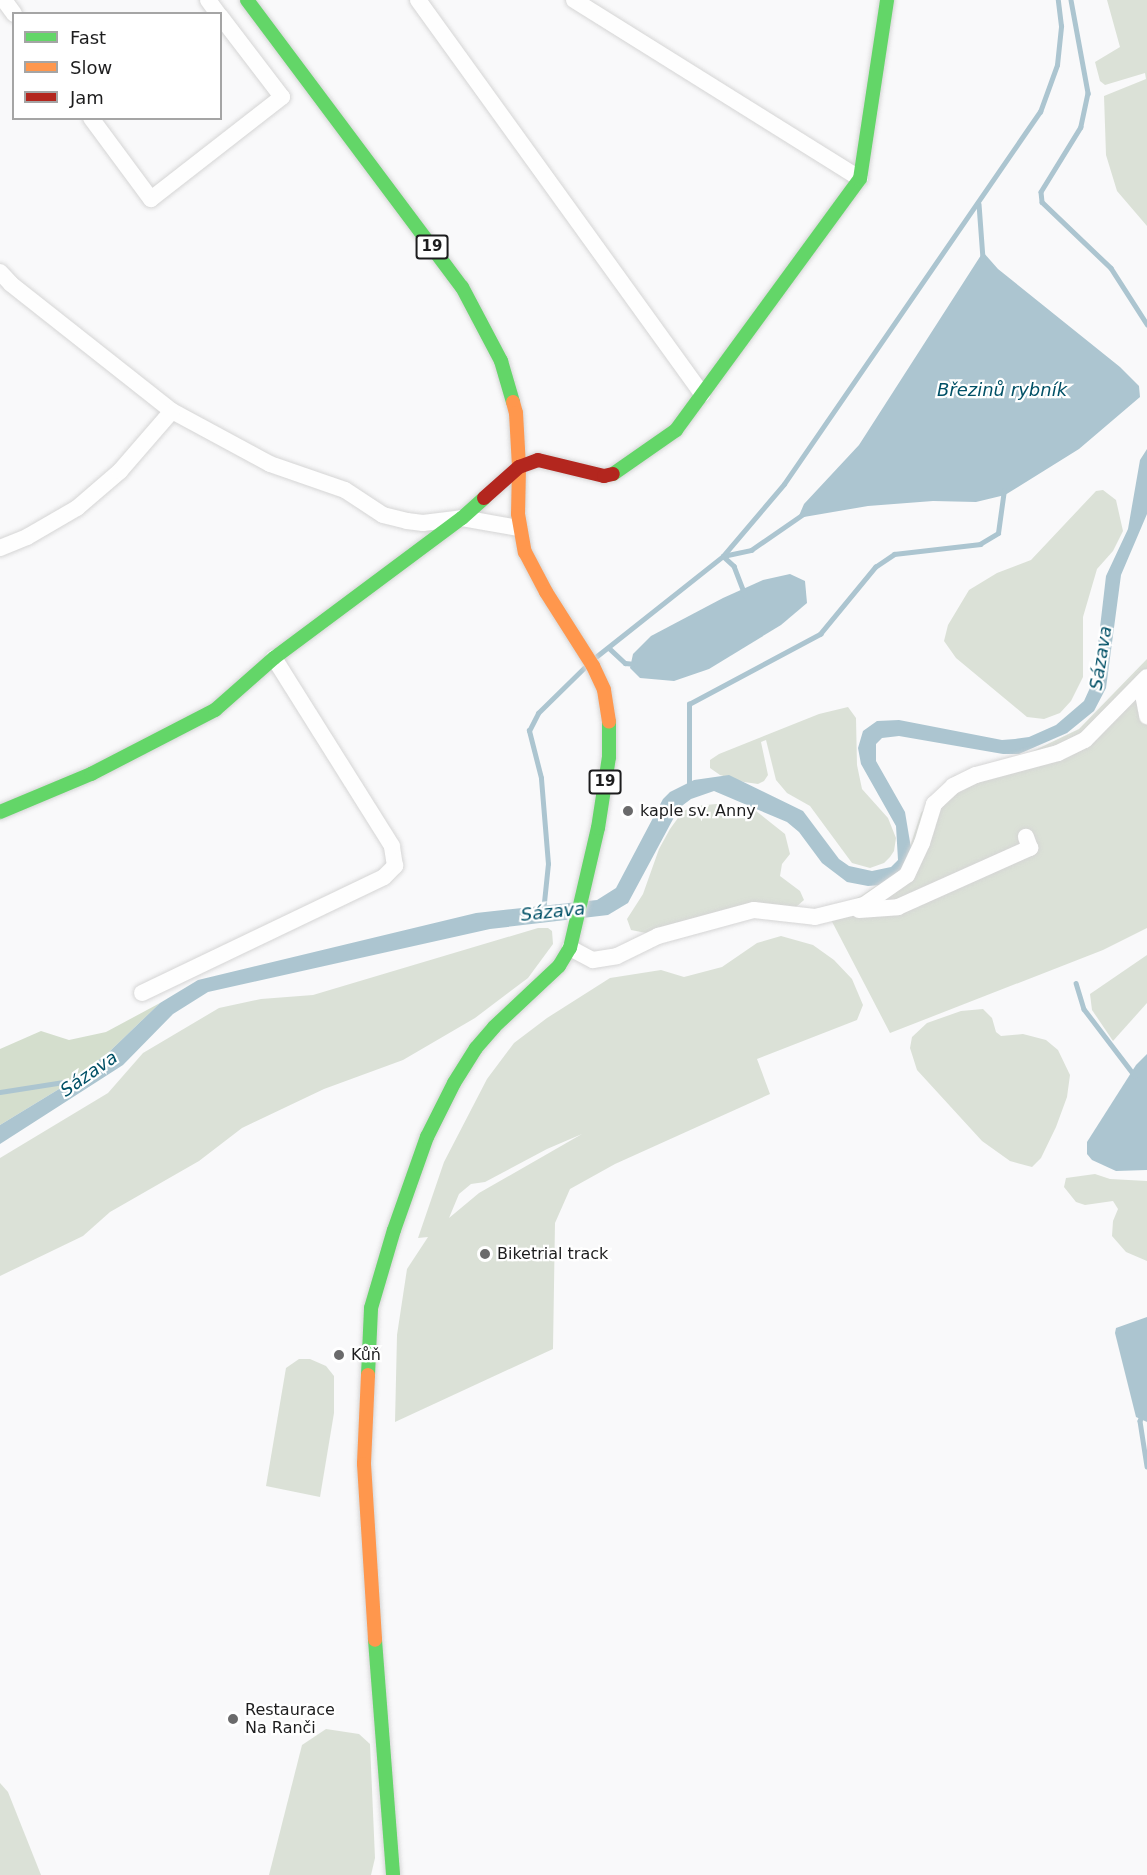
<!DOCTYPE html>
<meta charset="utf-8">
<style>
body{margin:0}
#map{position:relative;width:1147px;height:1875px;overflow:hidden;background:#f9f9fa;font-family:"DejaVu Sans",sans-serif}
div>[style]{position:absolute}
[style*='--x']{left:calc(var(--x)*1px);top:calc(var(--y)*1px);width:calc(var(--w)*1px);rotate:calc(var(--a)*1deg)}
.green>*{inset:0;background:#dbe1d7}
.forest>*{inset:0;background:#d4decd}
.water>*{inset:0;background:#acc5d0}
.stream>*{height:4.5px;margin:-2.25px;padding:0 2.25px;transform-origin:2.25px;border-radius:2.25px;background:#acc5d0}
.roads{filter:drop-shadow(0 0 2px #d5d5d5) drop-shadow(0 0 2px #d5d5d5)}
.street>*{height:16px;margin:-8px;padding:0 8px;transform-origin:8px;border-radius:8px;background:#fefefe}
.fast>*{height:14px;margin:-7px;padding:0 7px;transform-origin:7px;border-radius:7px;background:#63d668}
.slow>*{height:14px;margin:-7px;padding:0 7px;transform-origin:7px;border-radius:7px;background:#ff974d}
.jam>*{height:14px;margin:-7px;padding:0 7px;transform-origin:7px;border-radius:7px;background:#b3261e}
.dots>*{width:16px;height:16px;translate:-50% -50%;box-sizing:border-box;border:3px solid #fff;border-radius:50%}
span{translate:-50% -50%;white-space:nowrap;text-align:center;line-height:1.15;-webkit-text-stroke:4.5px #fff;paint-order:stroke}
.shield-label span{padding:2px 4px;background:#fff;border:2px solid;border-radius:4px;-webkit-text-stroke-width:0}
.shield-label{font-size:15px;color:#1d1d1e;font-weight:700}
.poi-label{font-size:16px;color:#1d1d1e}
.left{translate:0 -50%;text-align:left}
.water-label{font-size:18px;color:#005066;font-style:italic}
.legend{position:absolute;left:12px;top:12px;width:210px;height:108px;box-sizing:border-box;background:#fff;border:2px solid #a5a5a5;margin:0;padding:8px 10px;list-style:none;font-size:18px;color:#1d1d1e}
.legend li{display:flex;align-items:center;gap:12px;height:30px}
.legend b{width:30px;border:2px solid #a5a5a5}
</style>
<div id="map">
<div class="green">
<div style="clip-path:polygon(1107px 0,1147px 0,1147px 226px,1117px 191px,1106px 155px,1104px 96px,1146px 79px,1145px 73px,1105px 85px,1100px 81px,1095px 62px,1120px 47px)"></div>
<div style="clip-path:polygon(1103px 490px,1116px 500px,1123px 531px,1113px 551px,1097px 569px,1083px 617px,1083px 677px,1071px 701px,1060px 713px,1044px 719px,1027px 717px,956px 658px,944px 641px,948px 625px,969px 590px,997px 573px,1031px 560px,1096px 491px)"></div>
<div style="clip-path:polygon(1147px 659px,1147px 928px,1103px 950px,890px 1033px,827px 912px,861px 896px,903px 868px,921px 813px,954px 776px,1031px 752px,1079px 729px)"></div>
<div style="clip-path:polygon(848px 707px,856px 718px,857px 765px,862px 789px,888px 818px,896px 838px,894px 851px,890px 857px,884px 863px,870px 868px,852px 863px,810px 806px,787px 793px,776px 780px,766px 740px,761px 742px,768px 775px,764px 781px,758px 784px,744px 782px,720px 775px,710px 768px,710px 760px,719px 754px,819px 714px)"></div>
<div style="clip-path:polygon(716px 804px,756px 811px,785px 834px,790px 854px,782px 864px,780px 876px,800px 891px,804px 900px,796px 907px,646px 933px,631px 930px,627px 919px,643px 894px,659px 849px,670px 829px,683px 811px,696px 806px)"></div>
<div style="clip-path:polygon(538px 928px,548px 928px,552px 931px,553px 944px,528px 978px,475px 1018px,403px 1060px,324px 1089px,242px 1128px,199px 1161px,110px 1212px,83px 1236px,0 1276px,0 1158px,108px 1093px,143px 1053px,219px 1008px,261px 999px,313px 995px)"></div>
<div style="clip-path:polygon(evenodd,781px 936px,813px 945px,834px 960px,852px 979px,863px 1005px,857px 1020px,757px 1059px,770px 1094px,615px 1164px,570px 1189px,555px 1223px,553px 1349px,395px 1422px,397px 1335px,407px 1269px,428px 1237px,418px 1238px,444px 1162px,487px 1079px,514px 1043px,547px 1018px,610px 978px,661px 970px,684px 977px,722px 967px,757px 943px,781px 936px,582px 1134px,479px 1193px,449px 1218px,459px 1194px,471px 1184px,485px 1182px,547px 1149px,582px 1134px)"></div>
<div style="clip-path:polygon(1147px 955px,1147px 1003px,1113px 1041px,1092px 1010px,1090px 994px)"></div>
<div style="clip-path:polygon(983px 1009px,992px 1018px,996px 1032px,1001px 1036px,1023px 1034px,1046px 1040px,1058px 1050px,1070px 1075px,1067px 1097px,1056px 1127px,1041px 1158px,1032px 1167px,1010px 1161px,982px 1141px,917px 1070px,910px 1048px,912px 1037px,927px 1023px,961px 1011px)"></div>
<div style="clip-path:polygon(1095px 1174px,1110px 1179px,1147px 1181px,1147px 1261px,1126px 1252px,1112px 1236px,1113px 1221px,1118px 1209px,1113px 1201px,1085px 1205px,1076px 1202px,1064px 1187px,1066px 1178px)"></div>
<div style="clip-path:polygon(299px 1359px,310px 1359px,326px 1366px,334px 1376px,334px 1413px,320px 1497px,266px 1486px,286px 1368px)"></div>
<div style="clip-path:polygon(326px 1729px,359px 1734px,370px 1744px,375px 1858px,371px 1875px,269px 1875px,302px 1745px)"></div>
<div style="clip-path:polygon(0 1783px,8px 1792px,41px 1875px,0 1875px)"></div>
</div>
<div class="forest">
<div style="clip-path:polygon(160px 1003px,108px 1053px,64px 1086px,0 1125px,0 1049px,41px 1031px,69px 1040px,106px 1032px)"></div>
</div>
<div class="water">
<div style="clip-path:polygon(983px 252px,998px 269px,1120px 367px,1139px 386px,1140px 397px,1079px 449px,1005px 495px,976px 502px,933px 501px,868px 506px,798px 518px,804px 504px,859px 445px)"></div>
<div style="clip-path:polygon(1147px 449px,1147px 514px,1121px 575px,1106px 688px,1094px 711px,1067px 733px,1019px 754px,1003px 754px,899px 736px,882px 738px,876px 744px,876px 761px,905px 812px,912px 854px,910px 863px,881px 885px,868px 886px,847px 882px,822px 863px,799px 832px,787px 822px,714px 791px,691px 799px,679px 808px,628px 903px,608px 915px,490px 929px,208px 992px,173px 1014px,123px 1065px,0 1144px,0 1125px,64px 1086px,108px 1053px,160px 1003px,198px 980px,476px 913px,597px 900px,616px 888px,663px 799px,670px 792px,694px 780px,729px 775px,803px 811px,839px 859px,849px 866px,872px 871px,891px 867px,898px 860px,896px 826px,861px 764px,858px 748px,863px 731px,877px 721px,899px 720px,1002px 740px,1015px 739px,1029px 737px,1056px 725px,1084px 701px,1094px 679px,1106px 576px,1128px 529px,1140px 460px)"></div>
<div style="clip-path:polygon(790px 574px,805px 581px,807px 603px,781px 625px,709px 669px,674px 681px,640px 678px,630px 668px,633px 654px,651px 636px,723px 598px,763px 580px)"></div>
<div style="clip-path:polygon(1147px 1054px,1147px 1170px,1116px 1171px,1092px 1160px,1087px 1154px,1087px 1142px,1136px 1065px)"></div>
<div style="clip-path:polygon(1147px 1317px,1147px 1422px,1136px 1417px,1115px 1333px,1116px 1328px)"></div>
</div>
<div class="stream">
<div style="--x:1071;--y:0;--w:95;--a:79.6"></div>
<div style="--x:1088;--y:93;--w:35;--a:102"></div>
<div style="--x:1081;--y:127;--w:76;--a:121.6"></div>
<div style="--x:1041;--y:192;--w:10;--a:84"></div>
<div style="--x:1042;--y:202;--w:95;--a:43.7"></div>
<div style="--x:1111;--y:268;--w:67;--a:57.3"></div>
<div style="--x:979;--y:204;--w:55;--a:85.8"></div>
<div style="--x:723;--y:556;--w:29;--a:-12"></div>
<div style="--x:751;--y:550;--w:62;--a:-34.5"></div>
<div style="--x:723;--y:556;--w:15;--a:42"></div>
<div style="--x:734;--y:566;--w:31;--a:69"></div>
<div style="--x:609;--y:648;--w:22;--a:43"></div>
<div style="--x:625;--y:663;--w:10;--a:6"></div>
<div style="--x:597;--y:656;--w:161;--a:-38.4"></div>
<div style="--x:723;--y:556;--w:94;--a:-49.7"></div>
<div style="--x:784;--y:484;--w:452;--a:-55.5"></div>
<div style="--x:1040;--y:112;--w:50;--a:-70.1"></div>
<div style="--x:1057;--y:65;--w:39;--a:-84"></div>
<div style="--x:1061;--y:26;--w:26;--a:-97"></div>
<div style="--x:689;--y:788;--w:84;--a:-90"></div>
<div style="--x:689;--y:704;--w:149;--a:-28.1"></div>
<div style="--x:820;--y:634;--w:87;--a:-50.6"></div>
<div style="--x:875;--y:567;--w:23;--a:-34"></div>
<div style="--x:894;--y:554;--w:87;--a:-6.6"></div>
<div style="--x:980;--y:544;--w:21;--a:-31"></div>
<div style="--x:998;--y:533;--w:43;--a:-82.1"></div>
<div style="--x:543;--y:912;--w:48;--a:-84.1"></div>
<div style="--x:548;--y:864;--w:86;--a:-94.7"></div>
<div style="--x:541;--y:778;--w:49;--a:-104.3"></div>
<div style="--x:529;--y:731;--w:20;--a:-63"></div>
<div style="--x:538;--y:713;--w:64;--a:-44.4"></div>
<div style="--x:1076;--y:983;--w:27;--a:73"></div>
<div style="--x:1084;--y:1009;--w:84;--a:52.7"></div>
<div style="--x:0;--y:1092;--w:64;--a:-9"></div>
<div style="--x:63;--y:1082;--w:9;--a:13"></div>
<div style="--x:1142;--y:1416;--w:5;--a:112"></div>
<div style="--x:1140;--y:1421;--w:46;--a:81.2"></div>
</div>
<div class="roads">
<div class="street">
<div style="--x:4;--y:0;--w:17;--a:54"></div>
<div style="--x:208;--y:0;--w:17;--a:54"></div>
<div style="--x:418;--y:0;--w:486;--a:54.2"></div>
<div style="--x:574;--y:0;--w:337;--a:32"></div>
<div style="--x:91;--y:118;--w:101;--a:53.5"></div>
<div style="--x:151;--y:199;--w:166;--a:-37.9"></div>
<div style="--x:282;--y:97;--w:102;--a:-127.4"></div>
<div style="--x:0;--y:272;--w:16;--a:47"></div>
<div style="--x:11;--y:284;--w:205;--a:38.3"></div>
<div style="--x:172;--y:411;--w:111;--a:28.4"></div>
<div style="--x:270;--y:464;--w:79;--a:19.1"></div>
<div style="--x:345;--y:490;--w:45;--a:33.3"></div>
<div style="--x:383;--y:515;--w:25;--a:14"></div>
<div style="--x:407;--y:521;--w:16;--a:7"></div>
<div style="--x:423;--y:523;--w:39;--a:-7"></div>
<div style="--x:462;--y:518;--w:58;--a:10"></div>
<div style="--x:0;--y:548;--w:29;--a:-22"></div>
<div style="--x:27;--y:537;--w:58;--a:-30.1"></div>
<div style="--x:77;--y:508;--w:57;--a:-40.7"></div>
<div style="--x:120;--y:471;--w:79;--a:-49.1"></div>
<div style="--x:1141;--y:684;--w:33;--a:79"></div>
<div style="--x:859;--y:910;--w:39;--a:-4"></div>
<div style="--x:898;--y:907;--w:145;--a:-24.1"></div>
<div style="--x:1030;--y:848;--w:12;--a:-110"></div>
<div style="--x:570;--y:948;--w:26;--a:28"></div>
<div style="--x:593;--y:960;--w:24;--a:-9"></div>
<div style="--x:617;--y:956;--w:46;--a:-26"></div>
<div style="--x:658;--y:936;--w:99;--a:-15.2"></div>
<div style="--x:754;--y:910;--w:61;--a:6.5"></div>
<div style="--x:815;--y:917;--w:50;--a:-13.8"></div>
<div style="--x:864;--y:905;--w:52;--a:-34.9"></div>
<div style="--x:907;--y:875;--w:35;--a:-65"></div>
<div style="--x:922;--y:843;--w:41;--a:-72.9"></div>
<div style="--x:934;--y:804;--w:26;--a:-43"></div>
<div style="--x:953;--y:786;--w:25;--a:-26"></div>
<div style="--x:976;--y:775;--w:85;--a:-15"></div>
<div style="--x:1058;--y:753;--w:30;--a:-26"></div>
<div style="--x:1085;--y:740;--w:88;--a:-45.5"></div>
<div style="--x:142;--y:993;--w:268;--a:-25.6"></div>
<div style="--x:384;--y:877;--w:16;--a:-45"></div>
<div style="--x:395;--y:866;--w:20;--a:-99"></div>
<div style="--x:392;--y:846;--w:222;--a:-122.1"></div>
</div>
<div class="fast">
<div style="--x:247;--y:0;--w:359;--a:53.2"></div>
<div style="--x:462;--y:287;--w:84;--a:62.2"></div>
<div style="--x:501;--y:361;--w:43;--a:73.7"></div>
<div style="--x:613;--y:474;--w:77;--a:-34.9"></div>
<div style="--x:676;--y:430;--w:311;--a:-53.8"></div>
<div style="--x:860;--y:179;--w:181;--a:-81.4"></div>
<div style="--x:0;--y:812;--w:99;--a:-22.7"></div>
<div style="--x:91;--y:774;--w:140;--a:-27.3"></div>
<div style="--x:215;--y:710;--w:79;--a:-41.4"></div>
<div style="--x:274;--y:658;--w:234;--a:-36.7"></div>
<div style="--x:462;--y:518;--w:30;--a:-42"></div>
<div style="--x:368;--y:1375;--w:67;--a:-87.4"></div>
<div style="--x:371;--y:1308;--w:81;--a:-73.6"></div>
<div style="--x:394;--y:1230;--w:99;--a:-70.5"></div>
<div style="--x:427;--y:1137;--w:60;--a:-63.4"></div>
<div style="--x:454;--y:1083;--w:41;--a:-57.8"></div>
<div style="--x:476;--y:1048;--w:28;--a:-49"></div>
<div style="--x:494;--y:1027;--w:89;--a:-43.2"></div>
<div style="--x:559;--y:966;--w:21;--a:-59"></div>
<div style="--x:570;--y:948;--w:123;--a:-76.9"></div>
<div style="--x:598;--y:828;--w:72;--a:-81.2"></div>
<div style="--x:609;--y:757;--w:35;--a:-90"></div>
<div style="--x:375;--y:1640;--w:236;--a:85.6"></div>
</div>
<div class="slow">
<div style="--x:513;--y:402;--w:11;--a:75"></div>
<div style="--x:516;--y:413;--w:54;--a:86.8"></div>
<div style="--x:519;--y:467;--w:47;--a:91.2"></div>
<div style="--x:518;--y:514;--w:39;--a:80"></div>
<div style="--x:525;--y:552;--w:45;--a:62.3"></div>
<div style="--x:546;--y:592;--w:88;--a:57.6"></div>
<div style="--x:593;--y:666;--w:26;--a:65"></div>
<div style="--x:604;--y:690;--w:32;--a:81"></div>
<div style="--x:368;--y:1375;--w:89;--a:92.6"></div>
<div style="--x:364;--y:1464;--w:176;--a:86.4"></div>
</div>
<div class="jam">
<div style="--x:484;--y:498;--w:47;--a:-41.5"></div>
<div style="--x:519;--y:467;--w:20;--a:-20"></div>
<div style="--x:538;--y:460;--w:68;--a:13.6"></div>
<div style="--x:604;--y:476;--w:9;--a:-13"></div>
</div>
</div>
<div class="dots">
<div style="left:628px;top:811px;background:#6a6a6b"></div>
<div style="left:485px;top:1254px;background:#6a6a6b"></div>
<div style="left:339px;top:1355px;background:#6a6a6b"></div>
<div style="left:233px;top:1719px;background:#6a6a6b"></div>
</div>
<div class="shield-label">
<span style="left:432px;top:247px">19</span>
<span style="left:605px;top:782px">19</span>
</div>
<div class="poi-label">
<span class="left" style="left:640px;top:811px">kaple sv. Anny</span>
<span class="left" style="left:497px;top:1254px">Biketrial track</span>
<span class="left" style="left:351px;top:1355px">Kůň</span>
<span class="left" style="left:245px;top:1719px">Restaurace<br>Na Ranči</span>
</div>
<div class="water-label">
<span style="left:1002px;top:390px">Březinů rybník</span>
<span style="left:1101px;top:658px;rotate:-81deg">Sázava</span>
<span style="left:553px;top:912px;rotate:-6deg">Sázava</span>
<span style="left:89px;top:1074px;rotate:-35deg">Sázava</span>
</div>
<ul class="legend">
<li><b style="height:8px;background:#63d668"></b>Fast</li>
<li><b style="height:8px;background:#ff974d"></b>Slow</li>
<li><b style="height:8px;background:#b3261e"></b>Jam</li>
</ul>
</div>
